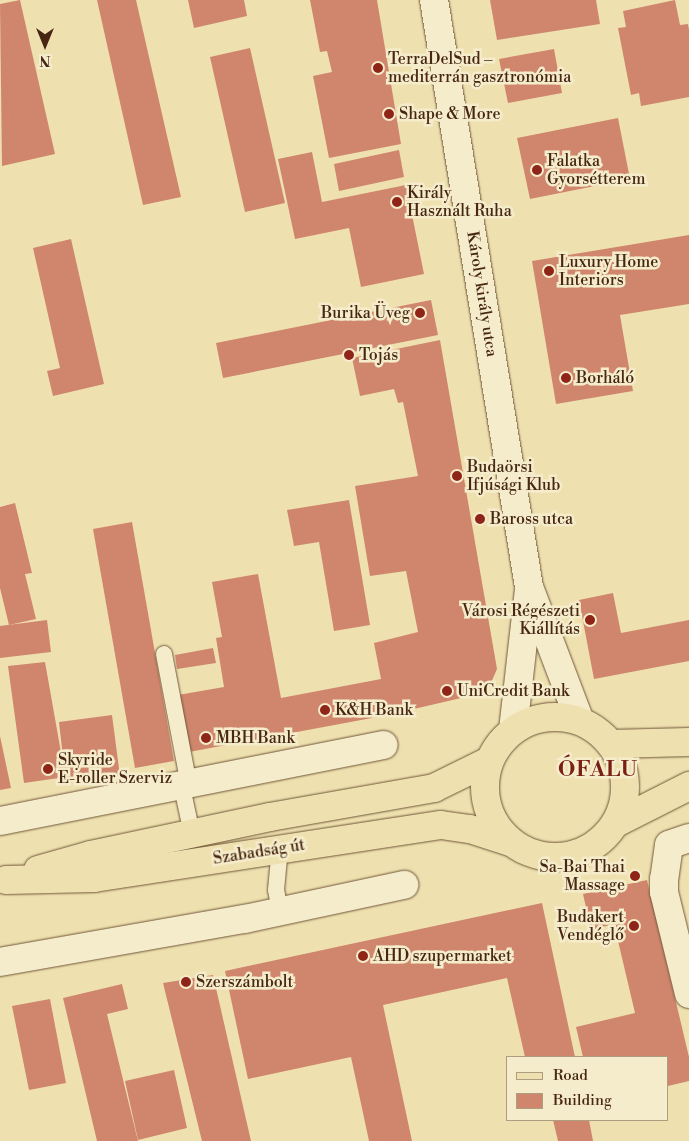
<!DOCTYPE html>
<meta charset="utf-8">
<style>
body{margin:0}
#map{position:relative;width:689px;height:1141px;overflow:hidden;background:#efe1af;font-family:"Libre Bodoni",serif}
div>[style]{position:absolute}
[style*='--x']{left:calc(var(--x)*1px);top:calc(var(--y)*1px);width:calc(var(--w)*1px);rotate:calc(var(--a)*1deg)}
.building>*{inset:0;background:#cf866c}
.roads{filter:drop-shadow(0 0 1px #71563a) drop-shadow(0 0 1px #71563a)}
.service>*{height:16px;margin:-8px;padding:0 8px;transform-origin:8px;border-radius:8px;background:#f5eccb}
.minor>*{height:28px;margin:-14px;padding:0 14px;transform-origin:14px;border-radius:14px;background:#f5eccb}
.tertiary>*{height:28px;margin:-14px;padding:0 14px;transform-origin:14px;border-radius:14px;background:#f5eccb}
.primary>*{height:28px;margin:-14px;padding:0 14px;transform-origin:14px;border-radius:14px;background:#efe1af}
.primary>.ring{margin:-14px;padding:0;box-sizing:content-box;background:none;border:28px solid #efe1af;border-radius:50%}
.dots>*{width:14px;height:14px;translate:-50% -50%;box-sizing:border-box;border:2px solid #f5eccb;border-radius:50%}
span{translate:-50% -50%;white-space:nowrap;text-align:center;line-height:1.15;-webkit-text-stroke:5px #f5eccb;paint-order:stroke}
.poi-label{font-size:16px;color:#472713}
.left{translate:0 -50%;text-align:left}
.right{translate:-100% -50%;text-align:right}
.street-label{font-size:16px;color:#472713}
.district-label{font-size:21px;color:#7a1f14;font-weight:700;letter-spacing:1px}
.legend{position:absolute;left:506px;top:1056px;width:162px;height:65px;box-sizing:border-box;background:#f5eccb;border:1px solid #af9d81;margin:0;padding:6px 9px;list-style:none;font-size:15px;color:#472713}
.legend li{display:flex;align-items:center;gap:10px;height:25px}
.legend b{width:25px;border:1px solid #af9d81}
.north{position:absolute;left:20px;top:20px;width:50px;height:50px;-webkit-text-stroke:4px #f5eccb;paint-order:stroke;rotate:180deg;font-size:14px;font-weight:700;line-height:20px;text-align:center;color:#472713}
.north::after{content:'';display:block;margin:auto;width:18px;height:22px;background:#472713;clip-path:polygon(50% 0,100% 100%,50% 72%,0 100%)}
</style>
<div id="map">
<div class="building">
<div style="clip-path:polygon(20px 0,55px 154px,2px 166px,0 4px)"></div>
<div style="clip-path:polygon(97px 0,136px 0,181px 197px,143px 205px)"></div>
<div style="clip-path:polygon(188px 0,244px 0,247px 16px,194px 28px)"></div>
<div style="clip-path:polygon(310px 0,377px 0,401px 144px,329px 158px,313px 76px,332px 72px,327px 51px,320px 52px)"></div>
<div style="clip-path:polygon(490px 0,596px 0,600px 24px,497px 40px)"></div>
<div style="clip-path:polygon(675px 0,680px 25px,688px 24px,689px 30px,689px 97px,641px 106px,639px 93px,631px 95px,618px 28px,626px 27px,623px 11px)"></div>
<div style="clip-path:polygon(250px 48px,285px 203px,245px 212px,210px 57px)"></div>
<div style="clip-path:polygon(554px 49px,562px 93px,508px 103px,499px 59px)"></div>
<div style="clip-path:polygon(618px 118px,630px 179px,530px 199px,517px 138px)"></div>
<div style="clip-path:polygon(399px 150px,404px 177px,339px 191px,334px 164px)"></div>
<div style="clip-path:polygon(312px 152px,322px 202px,406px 185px,424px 274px,361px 287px,349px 228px,295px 239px,278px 159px)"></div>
<div style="clip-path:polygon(689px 235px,689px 304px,620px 315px,633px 391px,556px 404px,532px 261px)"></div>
<div style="clip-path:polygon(71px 239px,104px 384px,53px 396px,47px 371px,60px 368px,33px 248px)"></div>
<div style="clip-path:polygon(431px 300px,438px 335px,223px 378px,216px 343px)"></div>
<div style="clip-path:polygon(440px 340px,497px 669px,487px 692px,388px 715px,189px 752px,178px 695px,224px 687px,216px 638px,222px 637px,212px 582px,258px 574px,281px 698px,381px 679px,374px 643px,418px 632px,406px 571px,370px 576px,355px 486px,418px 476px,403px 402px,398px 403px,394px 389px,360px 396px,352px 358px)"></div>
<div style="clip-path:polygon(349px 500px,370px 625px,334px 631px,319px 542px,294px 546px,287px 510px)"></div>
<div style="clip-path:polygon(15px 503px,32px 573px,25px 574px,36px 619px,9px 625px,0 588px,0 507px)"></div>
<div style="clip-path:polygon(132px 522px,174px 761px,135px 768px,93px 529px)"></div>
<div style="clip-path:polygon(613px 593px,621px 633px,689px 620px,689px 661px,594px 679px,579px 600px)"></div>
<div style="clip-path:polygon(47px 620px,51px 652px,0 658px,0 626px)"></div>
<div style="clip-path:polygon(213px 648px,216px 663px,177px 669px,175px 655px)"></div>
<div style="clip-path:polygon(45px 662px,65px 775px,59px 722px,112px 715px,120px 776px,67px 783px,66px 777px,24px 783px,8px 666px)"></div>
<div style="clip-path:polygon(0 736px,11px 788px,0 790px)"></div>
<div style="clip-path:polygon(647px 880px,689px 1057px,689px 1081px,668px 1086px,668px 1057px,583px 1057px,576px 1027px,635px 1013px,614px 924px,591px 930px,583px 894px)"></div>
<div style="clip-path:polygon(542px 903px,575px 1057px,525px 1057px,507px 978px,383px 1005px,412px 1141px,369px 1141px,351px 1057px,248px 1079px,225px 971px)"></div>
<div style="clip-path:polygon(213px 975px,251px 1141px,202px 1141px,163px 983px)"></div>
<div style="clip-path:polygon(122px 984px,128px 1009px,107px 1014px,138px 1141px,97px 1141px,63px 998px)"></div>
<div style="clip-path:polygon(50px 999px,66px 1083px,29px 1090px,12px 1006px)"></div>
<div style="clip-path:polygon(174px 1070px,187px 1128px,138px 1140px,125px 1081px)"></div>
<div style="clip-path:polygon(553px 1120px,589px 1120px,593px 1141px,558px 1141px)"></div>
</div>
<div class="roads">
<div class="service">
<div style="--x:164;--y:654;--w:133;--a:79.2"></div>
<div style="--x:182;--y:787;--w:48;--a:78"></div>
<div style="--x:280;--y:912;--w:22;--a:-100"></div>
<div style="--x:276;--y:890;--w:42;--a:-84.6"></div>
</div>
<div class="minor">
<div style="--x:0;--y:821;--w:391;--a:-11.2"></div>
<div style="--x:689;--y:838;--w:21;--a:161"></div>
<div style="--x:669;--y:845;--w:34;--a:98"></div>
<div style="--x:664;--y:879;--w:13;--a:90"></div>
<div style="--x:664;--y:892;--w:105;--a:76.2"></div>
<div style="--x:0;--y:962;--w:249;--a:-10"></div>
<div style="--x:245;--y:919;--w:163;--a:-12.1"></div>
</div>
<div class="tertiary">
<div style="--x:434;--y:0;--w:595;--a:80.81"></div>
<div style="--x:529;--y:587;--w:143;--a:69.2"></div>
<div style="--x:513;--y:730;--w:142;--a:-83.5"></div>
</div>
<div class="primary">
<div class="ring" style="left:485px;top:717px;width:112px;height:112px"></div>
<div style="--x:611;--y:744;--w:78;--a:-1.5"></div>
<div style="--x:616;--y:823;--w:82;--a:-26.9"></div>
<div style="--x:38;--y:870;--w:55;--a:-15.8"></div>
<div style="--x:91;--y:855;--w:183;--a:-12"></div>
<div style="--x:270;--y:817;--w:167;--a:-10"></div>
<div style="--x:434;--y:788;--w:61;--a:-26.1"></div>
<div style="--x:6;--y:880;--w:88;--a:-1.3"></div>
<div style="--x:94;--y:878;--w:351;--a:-8.7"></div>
<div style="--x:441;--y:825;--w:29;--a:8"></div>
<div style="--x:470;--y:829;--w:42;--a:18"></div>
</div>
</div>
<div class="dots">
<div style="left:378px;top:68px;background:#8f2418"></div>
<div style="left:389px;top:114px;background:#8f2418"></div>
<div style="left:537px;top:170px;background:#8f2418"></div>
<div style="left:397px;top:202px;background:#8f2418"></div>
<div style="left:549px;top:271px;background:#8f2418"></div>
<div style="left:420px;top:313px;background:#8f2418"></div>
<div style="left:349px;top:355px;background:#8f2418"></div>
<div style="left:566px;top:378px;background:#8f2418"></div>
<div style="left:457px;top:476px;background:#8f2418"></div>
<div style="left:480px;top:519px;background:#8f2418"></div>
<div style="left:590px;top:620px;background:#8f2418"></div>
<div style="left:447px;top:691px;background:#8f2418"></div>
<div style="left:325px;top:710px;background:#8f2418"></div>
<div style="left:206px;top:738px;background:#8f2418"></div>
<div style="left:48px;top:769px;background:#8f2418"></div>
<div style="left:635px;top:876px;background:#8f2418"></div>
<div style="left:634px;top:926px;background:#8f2418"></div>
<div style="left:363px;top:956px;background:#8f2418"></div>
<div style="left:186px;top:982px;background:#8f2418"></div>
</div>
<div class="poi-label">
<span class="left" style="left:388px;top:68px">TerraDelSud –<br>mediterrán gasztronómia</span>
<span class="left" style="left:399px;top:114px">Shape &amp; More</span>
<span class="left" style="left:547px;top:170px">Falatka<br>Gyorsétterem</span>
<span class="left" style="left:407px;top:202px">Király<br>Használt Ruha</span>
<span class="left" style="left:559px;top:271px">Luxury Home<br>Interiors</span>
<span class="right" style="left:410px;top:313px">Burika Üveg</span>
<span class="left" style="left:359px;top:355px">Tojás</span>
<span class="left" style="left:576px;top:378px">Borháló</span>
<span class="left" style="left:467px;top:476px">Budaörsi<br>Ifjúsági Klub</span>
<span class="left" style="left:490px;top:519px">Baross utca</span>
<span class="right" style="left:580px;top:620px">Városi Régészeti<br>Kiállítás</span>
<span class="left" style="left:457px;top:691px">UniCredit Bank</span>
<span class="left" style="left:335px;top:710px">K&amp;H Bank</span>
<span class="left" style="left:216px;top:738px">MBH Bank</span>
<span class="left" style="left:58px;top:769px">Skyride<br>E-roller Szerviz</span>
<span class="right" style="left:625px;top:876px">Sa-Bai Thai<br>Massage</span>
<span class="right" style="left:624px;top:926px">Budakert<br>Vendéglő</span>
<span class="left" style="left:373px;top:956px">AHD szupermarket</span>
<span class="left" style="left:196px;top:982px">Szerszámbolt</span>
</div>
<div class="street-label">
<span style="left:482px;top:294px;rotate:81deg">Károly király utca</span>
<span style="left:259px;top:852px;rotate:-9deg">Szabadság út</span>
</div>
<div class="district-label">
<span style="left:598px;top:770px">ÓFALU</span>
</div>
<ul class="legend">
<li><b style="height:6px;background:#efe1af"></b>Road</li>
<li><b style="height:14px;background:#cf866c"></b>Building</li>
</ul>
<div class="north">N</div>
</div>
